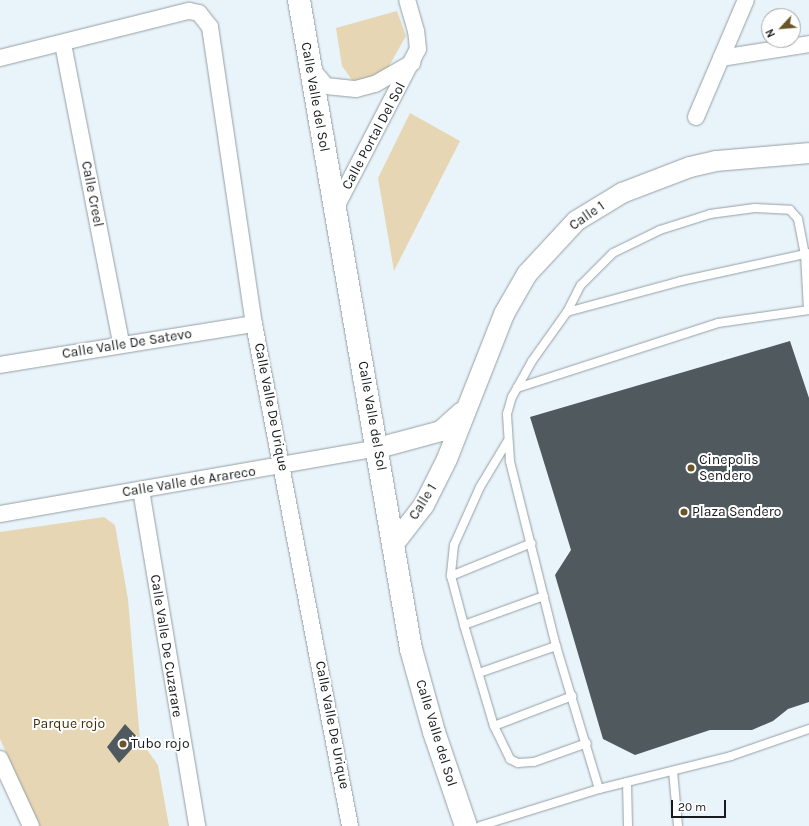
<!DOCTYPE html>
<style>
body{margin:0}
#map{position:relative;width:809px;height:826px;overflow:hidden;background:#e9f4fa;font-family:Karla,sans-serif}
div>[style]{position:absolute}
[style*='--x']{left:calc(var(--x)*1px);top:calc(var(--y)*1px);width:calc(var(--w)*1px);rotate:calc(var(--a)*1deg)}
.green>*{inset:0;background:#e7d6b4}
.building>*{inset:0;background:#505a5e}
.roads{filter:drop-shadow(0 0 1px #949fa4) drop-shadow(0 0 1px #949fa4)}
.service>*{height:8px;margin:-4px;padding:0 4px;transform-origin:4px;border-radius:4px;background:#fff}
.minor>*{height:16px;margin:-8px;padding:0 8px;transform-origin:8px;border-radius:8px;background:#fff}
.tertiary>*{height:20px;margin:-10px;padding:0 10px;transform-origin:10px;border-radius:10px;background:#fff}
.secondary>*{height:22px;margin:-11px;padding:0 11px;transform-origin:11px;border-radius:11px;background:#fff}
.dots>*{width:11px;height:11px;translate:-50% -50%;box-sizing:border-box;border:2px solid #fff;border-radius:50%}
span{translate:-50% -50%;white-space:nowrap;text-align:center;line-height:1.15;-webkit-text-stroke:4px #fff;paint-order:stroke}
.street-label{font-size:14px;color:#171b1d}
.poi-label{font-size:14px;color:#171b1d}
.left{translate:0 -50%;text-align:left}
.park-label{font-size:14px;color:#433105}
.north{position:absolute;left:761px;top:8px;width:40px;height:40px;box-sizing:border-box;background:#fff;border:1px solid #a2a4a5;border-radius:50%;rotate:244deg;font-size:11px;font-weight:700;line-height:16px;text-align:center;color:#171b1d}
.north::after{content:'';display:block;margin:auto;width:14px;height:18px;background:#6b5525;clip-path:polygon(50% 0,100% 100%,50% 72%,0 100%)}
.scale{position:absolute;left:671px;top:800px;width:55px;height:18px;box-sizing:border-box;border:2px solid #171b1d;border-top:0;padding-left:5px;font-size:12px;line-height:14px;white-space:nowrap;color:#171b1d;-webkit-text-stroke:3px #fff;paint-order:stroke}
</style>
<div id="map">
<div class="green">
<div style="clip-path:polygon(397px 11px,406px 36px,380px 82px,352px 80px,342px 66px,336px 28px)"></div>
<div style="clip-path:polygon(410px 113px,460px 141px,394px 271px,378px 178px)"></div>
<div style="clip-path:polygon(104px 517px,115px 525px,128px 599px,140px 740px,158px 765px,169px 826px,39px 826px,0 739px,0 532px)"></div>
</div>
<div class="building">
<div style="clip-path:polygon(790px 341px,809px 398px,809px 702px,788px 709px,773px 721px,752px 730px,710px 730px,635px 755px,603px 739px,555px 575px,571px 550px,530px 417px)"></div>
<div style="clip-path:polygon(125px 724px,140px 740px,119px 763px,107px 747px)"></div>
</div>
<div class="roads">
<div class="service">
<div style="--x:567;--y:312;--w:30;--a:-63"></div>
<div style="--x:581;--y:285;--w:45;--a:-45"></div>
<div style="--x:613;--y:253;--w:52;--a:-26.1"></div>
<div style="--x:660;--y:230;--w:52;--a:-17.7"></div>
<div style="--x:710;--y:214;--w:45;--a:-7.6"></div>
<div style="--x:755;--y:208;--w:35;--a:3"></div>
<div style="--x:790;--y:210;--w:12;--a:48"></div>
<div style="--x:798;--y:219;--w:36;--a:79"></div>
<div style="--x:805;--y:254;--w:56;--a:86.9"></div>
<div style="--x:517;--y:388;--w:211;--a:-17.9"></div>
<div style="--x:718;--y:323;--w:92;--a:-8.1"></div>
<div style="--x:507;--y:442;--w:52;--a:121"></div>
<div style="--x:480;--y:487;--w:64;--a:114.1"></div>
<div style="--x:454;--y:545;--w:31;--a:96"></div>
<div style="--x:451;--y:576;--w:51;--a:75.1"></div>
<div style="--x:464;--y:625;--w:105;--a:73.5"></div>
<div style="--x:494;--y:726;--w:37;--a:64"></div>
<div style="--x:510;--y:759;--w:9;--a:27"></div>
<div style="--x:518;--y:763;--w:16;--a:-4"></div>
<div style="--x:534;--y:762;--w:56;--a:-19.7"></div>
<div style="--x:451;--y:576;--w:87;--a:-22.2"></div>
<div style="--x:464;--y:625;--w:85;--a:-19.9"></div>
<div style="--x:479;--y:673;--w:82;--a:-19.3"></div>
<div style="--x:494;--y:726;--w:84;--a:-21"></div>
<div style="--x:673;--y:771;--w:55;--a:84.8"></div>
<div style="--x:627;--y:782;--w:44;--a:88.7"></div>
<div style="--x:599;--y:789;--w:149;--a:-106.7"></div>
<div style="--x:556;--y:646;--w:191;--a:-104"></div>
<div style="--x:510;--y:461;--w:47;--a:-93.7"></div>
<div style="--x:507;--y:414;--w:18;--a:-74"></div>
<div style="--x:512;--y:397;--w:41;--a:-60.9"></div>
<div style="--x:532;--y:361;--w:60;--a:-54.5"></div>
<div style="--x:567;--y:312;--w:118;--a:-15.2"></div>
<div style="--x:681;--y:281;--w:131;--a:-12.3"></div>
<div style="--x:480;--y:826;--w:125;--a:-17.3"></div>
<div style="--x:599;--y:789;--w:136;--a:-14"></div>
<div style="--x:731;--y:756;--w:83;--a:-19.1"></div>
</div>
<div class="minor">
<div style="--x:63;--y:44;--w:305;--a:79"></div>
<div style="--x:0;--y:58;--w:195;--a:-14"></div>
<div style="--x:189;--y:11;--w:10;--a:11"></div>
<div style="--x:199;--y:13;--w:18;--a:52"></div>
<div style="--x:210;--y:27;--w:300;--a:81.6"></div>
<div style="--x:254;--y:324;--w:511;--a:79.17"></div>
<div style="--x:721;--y:58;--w:89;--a:-9"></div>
<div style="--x:311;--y:68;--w:23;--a:50"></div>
<div style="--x:326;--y:86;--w:30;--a:6"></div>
<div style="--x:356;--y:89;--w:20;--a:-15"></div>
<div style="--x:375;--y:84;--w:43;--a:-29.6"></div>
<div style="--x:696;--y:117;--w:127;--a:-66.9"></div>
<div style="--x:335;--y:209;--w:180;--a:-62.6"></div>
<div style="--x:418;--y:49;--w:18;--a:-96"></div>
<div style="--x:416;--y:31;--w:32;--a:-106"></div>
<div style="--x:0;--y:365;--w:257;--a:-9.2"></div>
<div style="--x:141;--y:490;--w:341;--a:80.5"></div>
<div style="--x:0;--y:514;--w:384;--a:-9.9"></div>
<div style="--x:0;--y:759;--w:74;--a:65.2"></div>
</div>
<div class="tertiary">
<div style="--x:378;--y:448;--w:65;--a:-15.1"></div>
<div style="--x:441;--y:431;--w:28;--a:-42"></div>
<div style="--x:393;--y:545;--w:51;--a:-52.2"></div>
<div style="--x:424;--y:505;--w:51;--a:-63.4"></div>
<div style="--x:447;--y:459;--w:156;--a:-68.5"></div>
<div style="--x:504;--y:314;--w:46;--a:-60.1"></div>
<div style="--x:527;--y:274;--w:72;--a:-47.2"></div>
<div style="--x:576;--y:221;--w:54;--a:-31.3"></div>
<div style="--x:622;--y:193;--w:73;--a:-20.9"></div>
<div style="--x:690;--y:167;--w:27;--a:-13"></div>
<div style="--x:716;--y:161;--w:93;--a:-4.9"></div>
</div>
<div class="secondary">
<div style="--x:299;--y:0;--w:659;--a:80.21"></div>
<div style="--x:411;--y:649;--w:86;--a:74.5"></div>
<div style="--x:434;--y:732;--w:99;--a:71.2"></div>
</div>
</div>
<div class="dots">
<div style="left:691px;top:468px;background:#6b5525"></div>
<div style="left:684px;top:512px;background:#6b5525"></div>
<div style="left:123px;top:744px;background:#6b5525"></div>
</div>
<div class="street-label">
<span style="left:315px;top:97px;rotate:80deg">Calle Valle del Sol</span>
<span style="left:374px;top:136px;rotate:-62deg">Calle Portal Del Sol</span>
<span style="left:92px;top:194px;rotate:79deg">Calle Creel</span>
<span style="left:587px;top:216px;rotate:-35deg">Calle 1</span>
<span style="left:127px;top:344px;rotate:-9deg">Calle Valle De Satevo</span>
<span style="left:271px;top:407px;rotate:79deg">Calle Valle De Urique</span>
<span style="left:372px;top:416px;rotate:80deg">Calle Valle del Sol</span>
<span style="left:189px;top:482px;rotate:-9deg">Calle Valle de Arareco</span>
<span style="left:423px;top:502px;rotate:-58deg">Calle 1</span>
<span style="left:166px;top:646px;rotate:81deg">Calle Valle De Cuzarare</span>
<span style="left:332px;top:725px;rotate:79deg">Calle Valle De Urique</span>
<span style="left:436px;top:733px;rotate:73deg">Calle Valle del Sol</span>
</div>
<div class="poi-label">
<span class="left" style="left:699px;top:468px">Cinepolis<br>Sendero</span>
<span class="left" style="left:692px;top:512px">Plaza Sendero</span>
<span class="left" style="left:131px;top:744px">Tubo rojo</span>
</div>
<div class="park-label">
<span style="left:69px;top:724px">Parque rojo</span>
</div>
<div class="north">N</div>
<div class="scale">20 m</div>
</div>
